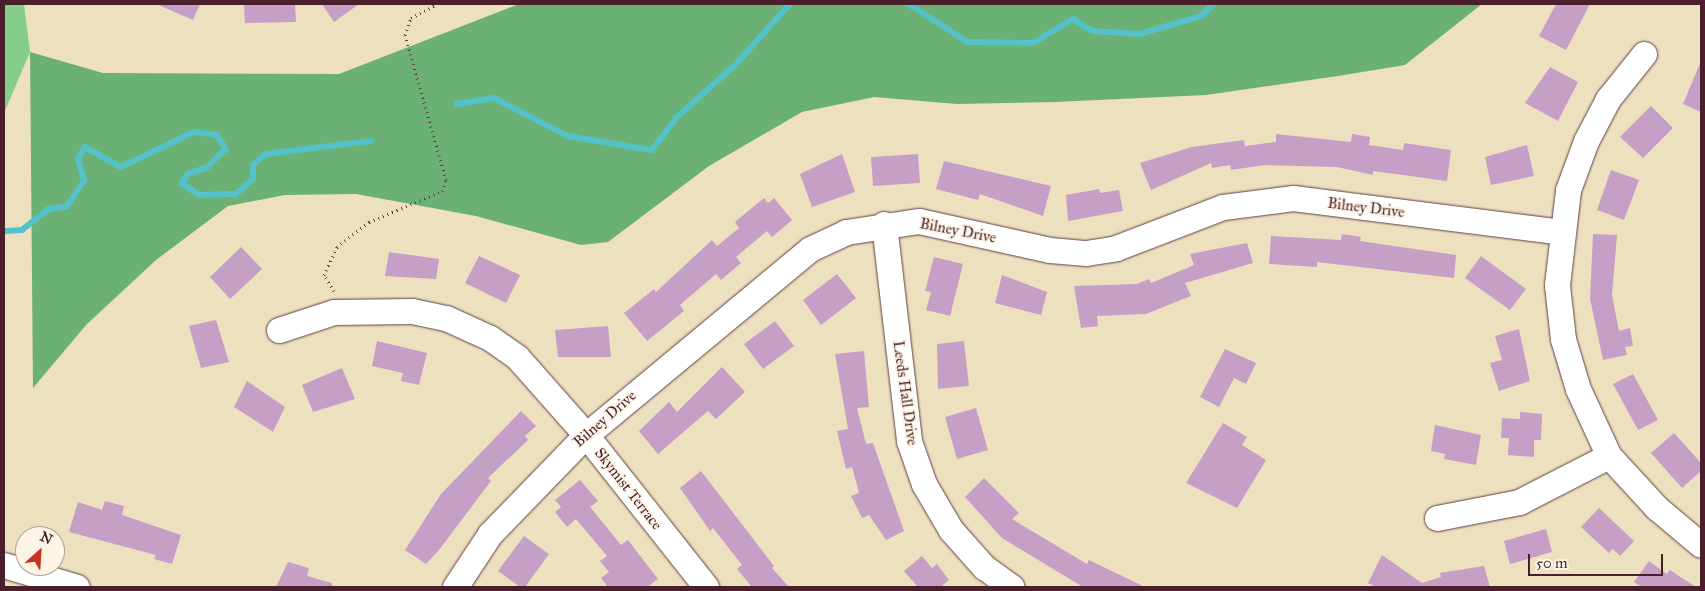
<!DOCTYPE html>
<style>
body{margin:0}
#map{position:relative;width:1705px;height:591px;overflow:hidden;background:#ece0bf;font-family:"IM FELL Great Primer",serif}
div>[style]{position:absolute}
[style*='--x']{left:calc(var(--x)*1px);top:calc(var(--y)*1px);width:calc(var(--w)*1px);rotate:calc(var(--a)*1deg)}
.green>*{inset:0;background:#84ce8a}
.forest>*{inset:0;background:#6bb176}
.stream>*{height:5.5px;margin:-2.75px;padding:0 2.75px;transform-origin:2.75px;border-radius:2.75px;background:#54c2c8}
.building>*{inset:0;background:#c69fc7}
.path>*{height:3px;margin-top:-1.5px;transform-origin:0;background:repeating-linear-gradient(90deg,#623c41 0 1px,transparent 0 5px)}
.roads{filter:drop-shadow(0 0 1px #623c41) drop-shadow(0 0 1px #623c41)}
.minor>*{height:25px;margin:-12.5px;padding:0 12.5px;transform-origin:12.5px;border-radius:12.5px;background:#fff}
span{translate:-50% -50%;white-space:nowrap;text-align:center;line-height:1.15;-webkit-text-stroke:4px #fcf5e5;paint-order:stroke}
.street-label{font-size:15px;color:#4a1f2b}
.frame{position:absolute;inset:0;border:5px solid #4a1f2b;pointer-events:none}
.north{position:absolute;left:15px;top:526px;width:50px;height:50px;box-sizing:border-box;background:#fcf5e5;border:1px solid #b59f9b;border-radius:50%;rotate:26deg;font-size:14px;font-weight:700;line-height:20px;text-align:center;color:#4a1f2b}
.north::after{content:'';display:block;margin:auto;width:18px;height:22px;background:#c8321e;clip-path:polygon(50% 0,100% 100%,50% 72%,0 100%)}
.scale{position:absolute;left:1528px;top:554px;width:135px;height:22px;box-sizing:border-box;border:2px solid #4a1f2b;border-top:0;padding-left:6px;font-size:15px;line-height:18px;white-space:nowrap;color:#4a1f2b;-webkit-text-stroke:4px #fcf5e5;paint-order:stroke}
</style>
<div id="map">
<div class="green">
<div style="clip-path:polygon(4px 4px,24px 4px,30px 52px,4px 113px)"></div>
</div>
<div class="forest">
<div style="clip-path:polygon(519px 4px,1482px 4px,1405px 65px,1338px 76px,1206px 95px,1055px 102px,957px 104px,874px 97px,802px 112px,709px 166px,608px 242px,581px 245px,476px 216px,356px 194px,285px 195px,228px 206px,156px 260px,86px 325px,33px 388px,30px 52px,103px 73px,339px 74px)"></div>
</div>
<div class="stream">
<div style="--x:909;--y:4;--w:70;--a:32.8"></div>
<div style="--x:968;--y:42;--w:65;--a:0.9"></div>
<div style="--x:1033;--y:43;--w:47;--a:-31"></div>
<div style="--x:1073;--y:19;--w:22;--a:32"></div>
<div style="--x:1092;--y:31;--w:48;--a:3.6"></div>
<div style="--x:1140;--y:34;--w:64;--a:-16.4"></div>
<div style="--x:1201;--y:16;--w:18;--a:-43"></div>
<div style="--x:457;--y:104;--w:37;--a:-9"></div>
<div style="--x:494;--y:98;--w:83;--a:27.2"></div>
<div style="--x:568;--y:136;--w:85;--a:9.5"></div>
<div style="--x:652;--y:150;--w:39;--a:-53"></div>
<div style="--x:675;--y:119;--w:82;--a:-42"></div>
<div style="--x:736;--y:64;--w:81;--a:-48"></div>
<div style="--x:4;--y:231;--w:18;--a:-3"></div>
<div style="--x:22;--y:230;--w:34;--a:-38"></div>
<div style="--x:49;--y:209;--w:18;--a:-9"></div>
<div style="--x:67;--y:206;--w:30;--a:-56"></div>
<div style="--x:84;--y:181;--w:23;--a:-105"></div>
<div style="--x:78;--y:159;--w:14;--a:-60"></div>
<div style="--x:85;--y:147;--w:41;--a:29.1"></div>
<div style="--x:121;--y:167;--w:81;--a:-25.6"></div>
<div style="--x:194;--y:132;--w:23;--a:7"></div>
<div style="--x:217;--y:135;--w:17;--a:57"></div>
<div style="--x:226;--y:149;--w:27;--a:135"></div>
<div style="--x:207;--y:168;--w:19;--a:162"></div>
<div style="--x:189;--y:174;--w:11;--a:128"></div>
<div style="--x:182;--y:183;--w:21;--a:35"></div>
<div style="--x:199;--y:195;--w:37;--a:-2"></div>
<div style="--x:236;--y:194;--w:23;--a:-41"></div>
<div style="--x:253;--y:179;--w:14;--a:-90"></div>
<div style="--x:253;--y:165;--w:17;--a:-40"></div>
<div style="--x:266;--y:154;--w:106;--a:-7.1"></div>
</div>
<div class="building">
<div style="clip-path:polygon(156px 4px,200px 4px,193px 20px)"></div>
<div style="clip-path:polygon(244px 4px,295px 4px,296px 22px,245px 23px)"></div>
<div style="clip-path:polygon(322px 4px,359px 4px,334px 22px)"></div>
<div style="clip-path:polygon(1556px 4px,1590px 4px,1566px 50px,1539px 36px)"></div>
<div style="clip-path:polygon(1701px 61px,1701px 112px,1683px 104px)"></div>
<div style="clip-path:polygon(1550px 67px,1578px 82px,1558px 121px,1525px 103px)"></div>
<div style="clip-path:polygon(1651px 106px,1673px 128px,1643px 158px,1620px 137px)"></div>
<div style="clip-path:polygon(1276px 134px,1351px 142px,1352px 134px,1370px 137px,1369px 145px,1403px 150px,1404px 143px,1451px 150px,1447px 181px,1373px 171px,1373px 175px,1337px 167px,1265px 165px,1231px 170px,1230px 165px,1212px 168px,1211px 163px,1151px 190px,1140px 163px,1192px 147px,1244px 140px,1245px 146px,1276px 142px)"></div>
<div style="clip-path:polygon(1527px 145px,1534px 176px,1491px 185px,1485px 157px)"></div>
<div style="clip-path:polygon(842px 154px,855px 192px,812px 207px,800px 174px)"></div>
<div style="clip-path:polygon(918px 154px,920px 183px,873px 186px,871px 157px)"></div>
<div style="clip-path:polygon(944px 161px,1051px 186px,1043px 216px,980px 194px,978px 200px,936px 189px)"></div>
<div style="clip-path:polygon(1611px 170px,1639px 180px,1624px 220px,1597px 210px)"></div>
<div style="clip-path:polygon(1099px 189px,1100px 193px,1119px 190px,1123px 211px,1068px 221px,1066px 195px)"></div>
<div style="clip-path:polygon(764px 198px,768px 203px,774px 198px,792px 220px,772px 237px,767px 231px,736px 257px,741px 263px,721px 280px,716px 274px,680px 305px,684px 311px,647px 341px,624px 313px,654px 289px,656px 292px,712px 240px,717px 246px,739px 228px,735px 222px)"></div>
<div style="clip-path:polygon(1342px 234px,1361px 237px,1360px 241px,1456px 255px,1454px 278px,1317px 262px,1317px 267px,1269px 264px,1271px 236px,1341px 240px)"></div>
<div style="clip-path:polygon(1593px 234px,1617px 235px,1612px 295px,1619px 331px,1630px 328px,1633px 346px,1625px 347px,1627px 355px,1603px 360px,1590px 299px)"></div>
<div style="clip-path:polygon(1247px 243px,1253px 263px,1185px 283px,1191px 296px,1146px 314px,1097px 316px,1098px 326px,1081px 328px,1074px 286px,1137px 284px,1149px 279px,1151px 283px,1194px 265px,1190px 254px)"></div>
<div style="clip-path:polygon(241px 247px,262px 269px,230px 299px,210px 277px)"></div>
<div style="clip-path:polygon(389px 252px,439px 259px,436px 279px,385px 276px)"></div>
<div style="clip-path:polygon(479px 256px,520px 275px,506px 303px,465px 283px)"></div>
<div style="clip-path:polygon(1481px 256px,1526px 289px,1510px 310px,1465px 278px)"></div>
<div style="clip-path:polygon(934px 257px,963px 264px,950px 316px,926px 310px,931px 292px,925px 291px)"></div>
<div style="clip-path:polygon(837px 274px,856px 298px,821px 325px,803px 300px)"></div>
<div style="clip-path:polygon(1002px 275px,1047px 292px,1041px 315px,995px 303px)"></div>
<div style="clip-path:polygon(216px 320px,229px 362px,201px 368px,189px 326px)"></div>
<div style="clip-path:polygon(775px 321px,794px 346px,763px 369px,744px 344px)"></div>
<div style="clip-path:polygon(608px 326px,611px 357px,558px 357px,555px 330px)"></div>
<div style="clip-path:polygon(1519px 329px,1530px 381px,1499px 391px,1490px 363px,1502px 360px,1495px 336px)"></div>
<div style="clip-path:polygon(377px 341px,427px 353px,419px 385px,401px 381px,403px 373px,372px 366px)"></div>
<div style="clip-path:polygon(964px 341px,969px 386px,938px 389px,937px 344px)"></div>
<div style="clip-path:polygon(1225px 349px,1256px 363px,1246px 384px,1234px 378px,1219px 407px,1200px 397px)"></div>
<div style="clip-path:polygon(864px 351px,869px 407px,857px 408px,866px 444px,873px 443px,904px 531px,886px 540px,869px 515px,862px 518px,851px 496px,859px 493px,852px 467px,846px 469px,837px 431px,848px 429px,835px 354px)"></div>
<div style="clip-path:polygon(722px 367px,745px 392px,716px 419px,708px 411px,658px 454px,639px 431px,669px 402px,677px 412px)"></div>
<div style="clip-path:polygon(342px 368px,355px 399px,313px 412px,302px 385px)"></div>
<div style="clip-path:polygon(1633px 374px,1658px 420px,1638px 430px,1613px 384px)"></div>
<div style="clip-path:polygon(247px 381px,285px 407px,273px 432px,234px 407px)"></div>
<div style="clip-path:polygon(976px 408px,988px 450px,957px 459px,945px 417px)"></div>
<div style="clip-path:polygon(521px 411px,536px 426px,525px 436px,528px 440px,488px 478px,491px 481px,439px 550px,426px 564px,405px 550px,441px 494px)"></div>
<div style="clip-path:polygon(1520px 412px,1542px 414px,1541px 440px,1534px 440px,1534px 457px,1508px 455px,1509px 438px,1501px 438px,1502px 418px,1520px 419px)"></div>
<div style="clip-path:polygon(1223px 423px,1247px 437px,1242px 445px,1266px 460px,1237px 508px,1186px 483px)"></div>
<div style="clip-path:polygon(1435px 425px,1481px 435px,1476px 465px,1444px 459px,1445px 454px,1431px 451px)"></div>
<div style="clip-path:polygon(1674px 433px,1701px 463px,1701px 471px,1682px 488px,1651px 453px)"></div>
<div style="clip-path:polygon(701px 471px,774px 566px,772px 568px,789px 587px,752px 587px,737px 569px,742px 565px,713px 528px,710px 531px,680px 488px)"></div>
<div style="clip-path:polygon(984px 478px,1019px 513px,1012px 519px,1087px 564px,1089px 560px,1145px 587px,1083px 587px,1002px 538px,965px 497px)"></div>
<div style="clip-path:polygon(580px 480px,598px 501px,590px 507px,621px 545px,628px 540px,658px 579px,647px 587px,608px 587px,601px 578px,609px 572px,600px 561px,607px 556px,576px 519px,567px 527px,555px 512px,561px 507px,555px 500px)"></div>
<div style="clip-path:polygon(105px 501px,124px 506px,122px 515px,181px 535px,172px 564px,154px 559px,156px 555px,69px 532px,78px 502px,102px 510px)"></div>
<div style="clip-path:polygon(1599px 508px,1634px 541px,1620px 556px,1613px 549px,1609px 553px,1581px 527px)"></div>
<div style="clip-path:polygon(1546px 529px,1552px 552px,1510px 564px,1504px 541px)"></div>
<div style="clip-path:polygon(524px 536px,549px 554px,525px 587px,520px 587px,498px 571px)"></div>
<div style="clip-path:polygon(1382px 555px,1422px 583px,1441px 577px,1440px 573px,1484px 566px,1490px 587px,1377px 587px,1368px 583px)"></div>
<div style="clip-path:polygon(922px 556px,932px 568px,937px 564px,949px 580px,940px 587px,918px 587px,904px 571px)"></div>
<div style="clip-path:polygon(1649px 561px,1667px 574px,1670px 570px,1696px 587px,1642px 587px,1634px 582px)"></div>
<div style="clip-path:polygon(288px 562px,309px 568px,307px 576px,332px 583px,332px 587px,276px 587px)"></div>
</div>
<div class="path">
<div style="--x:334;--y:291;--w:19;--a:-122"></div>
<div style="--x:324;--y:275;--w:31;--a:-65"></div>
<div style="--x:337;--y:247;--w:41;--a:-38"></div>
<div style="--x:369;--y:222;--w:79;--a:-23"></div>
<div style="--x:442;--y:191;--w:12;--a:-70"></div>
<div style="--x:446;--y:180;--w:151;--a:-105.8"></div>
<div style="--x:405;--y:35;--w:18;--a:-71"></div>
<div style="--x:411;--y:18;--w:30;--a:-28"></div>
</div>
<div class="roads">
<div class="minor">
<div style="--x:1644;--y:54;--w:58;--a:128.7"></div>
<div style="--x:1608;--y:99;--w:47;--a:117.6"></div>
<div style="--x:1586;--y:141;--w:52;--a:110.2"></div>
<div style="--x:1568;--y:190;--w:96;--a:96.6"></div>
<div style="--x:1557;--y:285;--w:54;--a:83.7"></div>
<div style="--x:1563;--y:339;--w:52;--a:73.3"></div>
<div style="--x:1578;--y:389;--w:74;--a:65.2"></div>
<div style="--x:1609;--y:456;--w:71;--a:47.3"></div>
<div style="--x:1657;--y:508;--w:57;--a:40.1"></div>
<div style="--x:884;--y:224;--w:218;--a:83.4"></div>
<div style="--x:909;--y:441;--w:46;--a:70.8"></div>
<div style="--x:924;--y:484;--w:53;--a:59.6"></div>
<div style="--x:951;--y:530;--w:50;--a:48.3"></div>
<div style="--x:984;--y:567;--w:34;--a:36"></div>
<div style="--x:279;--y:330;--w:58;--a:-18.1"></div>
<div style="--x:334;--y:312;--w:78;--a:-0.7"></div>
<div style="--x:412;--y:311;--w:35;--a:12"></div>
<div style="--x:446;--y:318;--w:48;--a:24.4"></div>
<div style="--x:490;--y:338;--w:33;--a:35"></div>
<div style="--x:517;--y:357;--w:104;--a:48.5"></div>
<div style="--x:586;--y:435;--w:194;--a:51.7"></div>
<div style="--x:1437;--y:518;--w:84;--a:-11"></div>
<div style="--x:1519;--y:502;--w:101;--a:-27.1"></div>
<div style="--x:4;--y:565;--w:76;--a:16.8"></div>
<div style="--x:455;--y:587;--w:64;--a:-56.6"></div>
<div style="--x:490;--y:534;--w:138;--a:-45.9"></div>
<div style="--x:586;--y:435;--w:291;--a:-39.7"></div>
<div style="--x:810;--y:249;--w:40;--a:-25"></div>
<div style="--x:846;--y:232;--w:74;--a:-8.6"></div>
<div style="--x:919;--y:221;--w:134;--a:12.5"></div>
<div style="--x:1050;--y:250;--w:36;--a:5"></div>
<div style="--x:1086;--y:253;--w:30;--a:-9"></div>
<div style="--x:1116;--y:248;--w:115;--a:-21"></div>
<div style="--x:1223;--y:207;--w:71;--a:-7.3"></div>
<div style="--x:1293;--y:198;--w:271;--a:7.2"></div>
</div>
</div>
<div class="street-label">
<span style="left:1366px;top:208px;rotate:7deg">Bilney Drive</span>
<span style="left:958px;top:231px;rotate:11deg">Bilney Drive</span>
<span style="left:905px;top:393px;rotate:82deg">Leeds Hall Drive</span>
<span style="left:605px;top:419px;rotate:-41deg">Bilney Drive</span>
<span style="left:628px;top:489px;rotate:52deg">Skymist Terrace</span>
</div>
<div class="frame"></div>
<div class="north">N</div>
<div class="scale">50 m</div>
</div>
